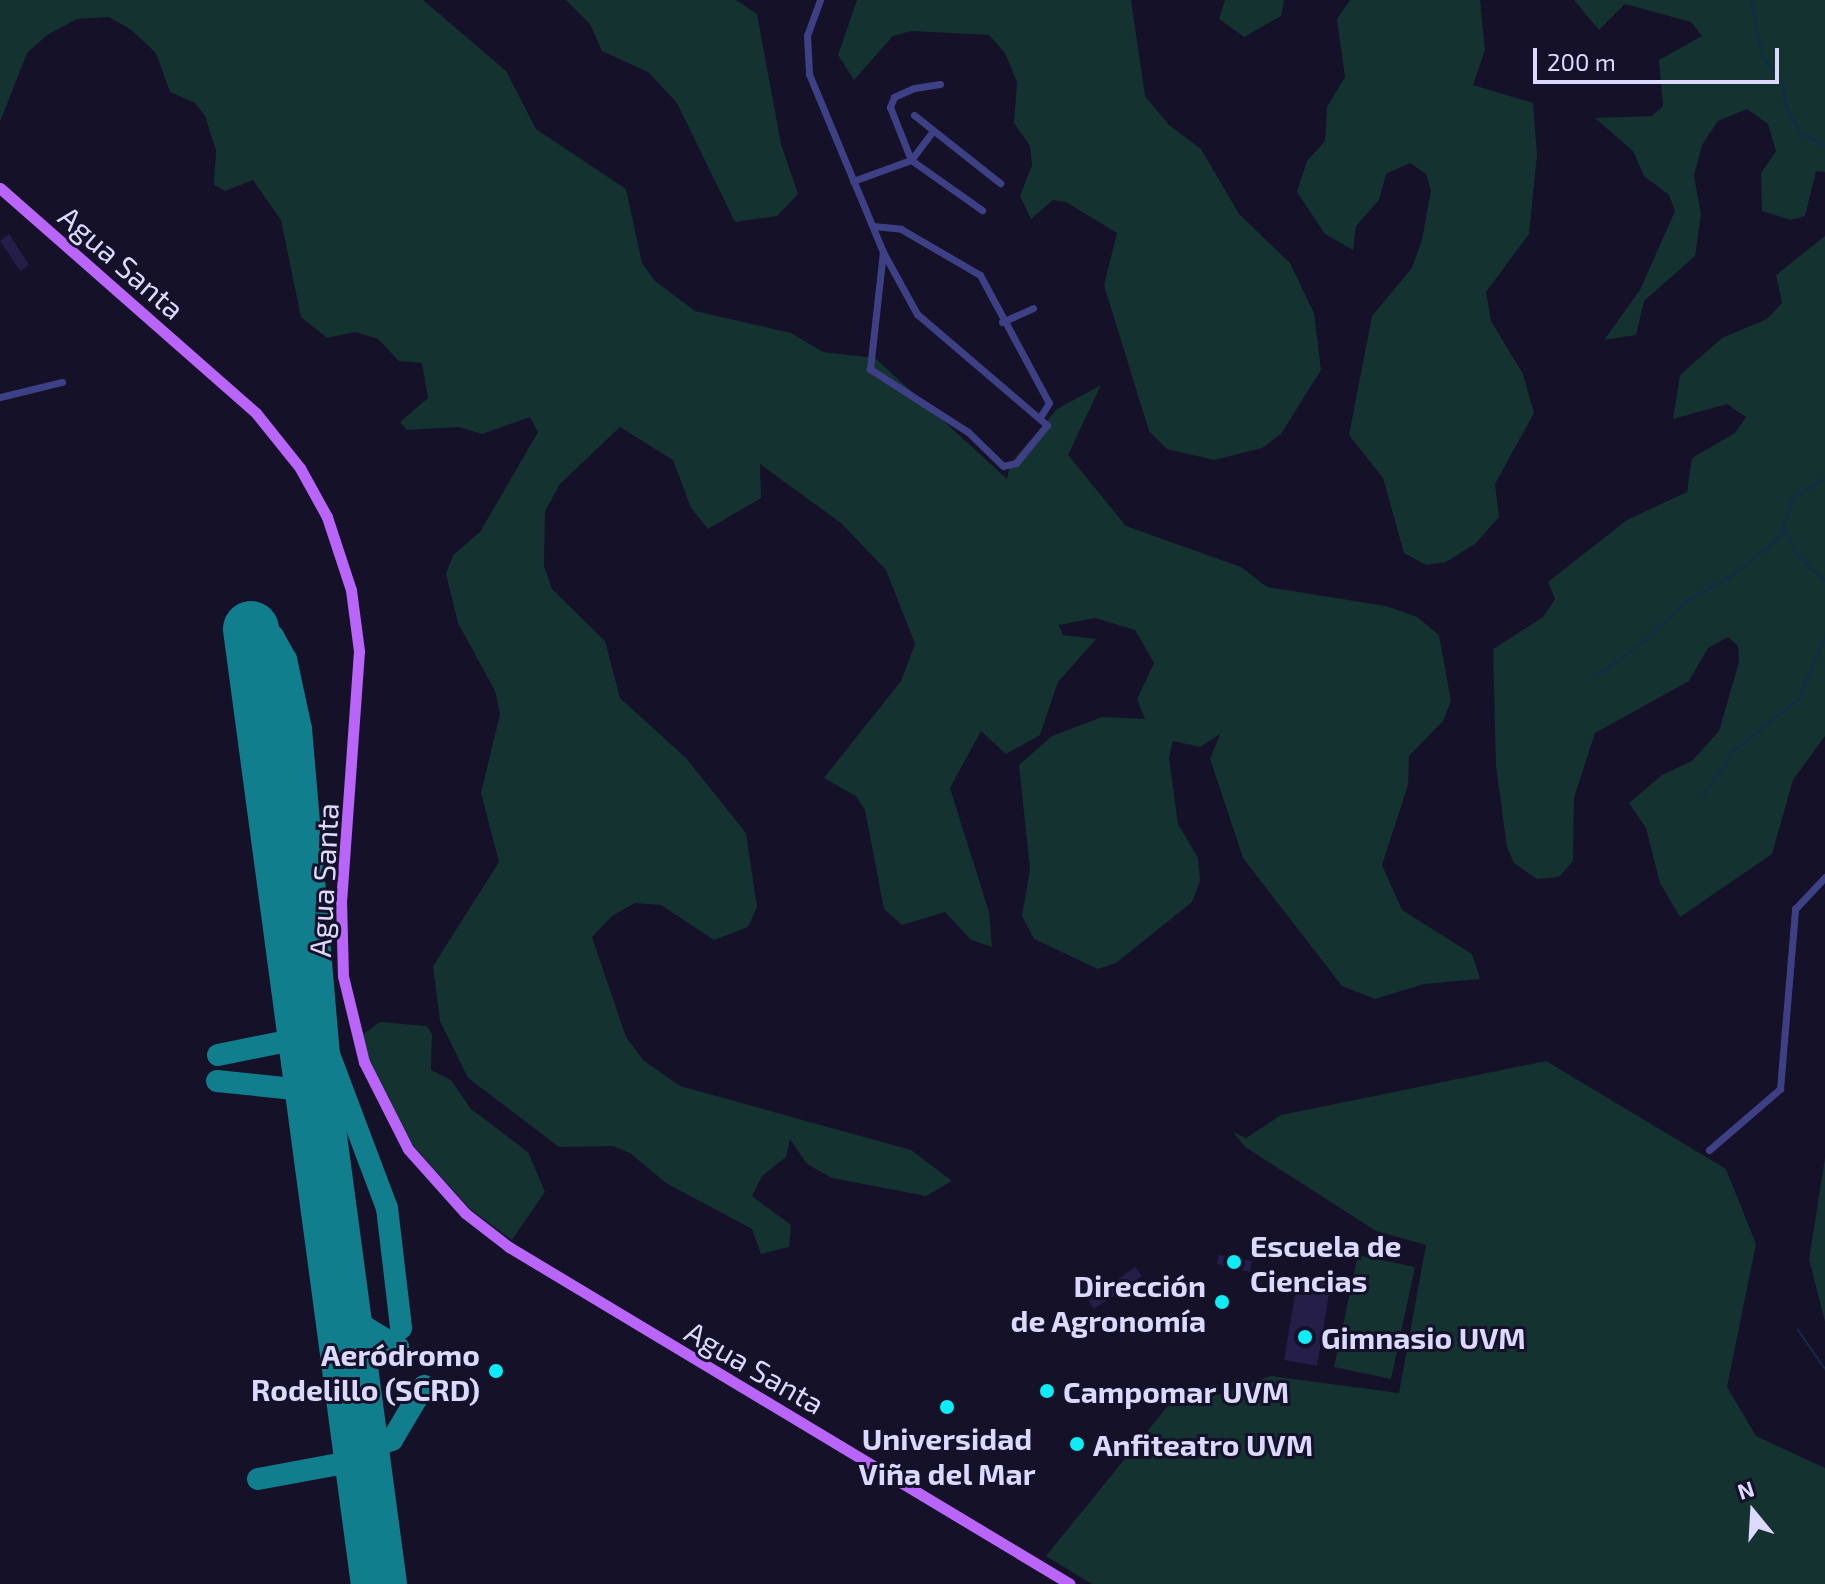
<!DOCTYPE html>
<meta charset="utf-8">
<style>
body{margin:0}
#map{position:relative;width:1825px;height:1584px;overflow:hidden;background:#141128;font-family:"Exo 2",sans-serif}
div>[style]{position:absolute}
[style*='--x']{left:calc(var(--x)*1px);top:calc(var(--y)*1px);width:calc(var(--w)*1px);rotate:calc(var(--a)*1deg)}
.green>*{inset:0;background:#14322f}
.stream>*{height:2px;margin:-1px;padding:0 1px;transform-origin:1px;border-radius:1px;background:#112b4c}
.taxiway>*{height:22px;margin:-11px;padding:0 11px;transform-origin:11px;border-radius:11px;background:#117e8e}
.runway>*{height:56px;margin:-28px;padding:0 28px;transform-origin:28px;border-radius:28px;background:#117e8e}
.building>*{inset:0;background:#241e48}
.minor>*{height:7px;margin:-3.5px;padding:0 3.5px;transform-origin:3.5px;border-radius:3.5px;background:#3e4085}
.primary>*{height:11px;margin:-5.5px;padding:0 5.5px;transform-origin:5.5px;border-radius:5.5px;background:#b965f9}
.dots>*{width:22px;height:22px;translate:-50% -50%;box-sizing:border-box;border:4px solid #141128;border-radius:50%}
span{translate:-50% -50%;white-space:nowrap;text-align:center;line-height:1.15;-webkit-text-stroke:6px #141128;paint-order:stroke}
.street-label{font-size:30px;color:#dbd9fe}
.poi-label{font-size:30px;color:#dbd9fe;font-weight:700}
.left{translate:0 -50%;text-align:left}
.right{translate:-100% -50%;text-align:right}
.north{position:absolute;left:1713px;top:1472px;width:80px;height:80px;-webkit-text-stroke:6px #141128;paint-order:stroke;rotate:342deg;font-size:22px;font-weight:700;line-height:32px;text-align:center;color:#dbd9fe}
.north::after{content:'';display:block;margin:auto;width:28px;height:36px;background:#dbd9fe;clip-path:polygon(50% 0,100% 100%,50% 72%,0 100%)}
.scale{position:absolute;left:1533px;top:48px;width:246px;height:36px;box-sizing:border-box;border:4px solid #dbd9fe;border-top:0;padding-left:10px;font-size:24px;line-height:28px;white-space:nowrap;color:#dbd9fe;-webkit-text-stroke:6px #141128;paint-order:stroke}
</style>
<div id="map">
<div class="green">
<div style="clip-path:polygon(0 0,423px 0,506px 71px,536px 129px,626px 189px,642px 263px,655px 281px,695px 311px,791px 333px,823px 352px,875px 358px,1007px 479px,1010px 464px,1057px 409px,1101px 385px,1068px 455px,1126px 526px,1241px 567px,1267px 587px,1386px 606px,1417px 617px,1439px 635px,1451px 701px,1443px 721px,1409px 756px,1408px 785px,1382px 865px,1402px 910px,1472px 954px,1480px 979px,1424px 984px,1375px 999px,1342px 986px,1243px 858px,1210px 759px,1220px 734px,1200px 747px,1173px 741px,1169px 758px,1178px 824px,1198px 858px,1200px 881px,1192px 902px,1116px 963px,1098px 969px,1034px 939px,1022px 916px,1030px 869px,1019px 765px,1052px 736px,1102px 717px,1145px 719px,1137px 699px,1154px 663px,1135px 630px,1095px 618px,1059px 625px,1063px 635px,1096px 639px,1058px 682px,1040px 735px,1006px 754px,981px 731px,950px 788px,989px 912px,992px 947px,971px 940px,945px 912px,902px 925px,884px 909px,865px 810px,857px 797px,824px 778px,901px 681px,915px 644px,886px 570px,841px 523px,760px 464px,761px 498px,708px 529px,691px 508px,673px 460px,620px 427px,560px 484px,545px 511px,544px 566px,552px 589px,605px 641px,620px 698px,686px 758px,746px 833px,757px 907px,748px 927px,714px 940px,661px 905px,635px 903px,612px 916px,592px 937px,626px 1037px,643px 1060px,680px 1086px,911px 1150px,952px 1181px,926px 1196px,832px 1178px,807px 1164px,790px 1139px,786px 1157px,762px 1176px,752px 1196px,791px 1225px,789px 1247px,761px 1254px,752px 1229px,666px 1183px,630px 1153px,613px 1146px,559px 1147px,468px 1078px,440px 1021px,433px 966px,499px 862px,481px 793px,500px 714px,495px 691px,458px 623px,446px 574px,453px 555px,480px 532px,538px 432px,530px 417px,482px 434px,459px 427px,407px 430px,400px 422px,428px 398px,422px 363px,399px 361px,378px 339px,355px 332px,327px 338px,301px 317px,281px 220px,253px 180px,225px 191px,214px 185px,216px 150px,205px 116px,195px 103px,170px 92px,156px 53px,130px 29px,109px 17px,77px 19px,47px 35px,27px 53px,0 122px)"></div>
<div style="clip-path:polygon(566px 0,736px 0,757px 14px,781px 144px,798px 194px,777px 216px,735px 222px,677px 103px,648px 72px,602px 51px,590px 24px)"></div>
<div style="clip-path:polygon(857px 0,1131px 0,1145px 96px,1169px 125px,1201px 149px,1239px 214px,1290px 263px,1314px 313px,1321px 370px,1281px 434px,1262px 448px,1214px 460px,1167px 449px,1149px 431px,1104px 285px,1117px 233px,1066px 202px,1053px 200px,1031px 219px,1020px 196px,1032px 165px,1030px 146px,1014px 123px,1017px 82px,1005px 53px,989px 35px,912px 31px,893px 36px,854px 80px,838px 55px)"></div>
<div style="clip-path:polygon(1225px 0,1284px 0,1281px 16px,1244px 37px,1219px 19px)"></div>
<div style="clip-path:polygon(1350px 0,1480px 0,1485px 50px,1473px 85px,1533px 103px,1537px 155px,1529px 234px,1486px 292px,1491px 321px,1523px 374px,1534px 413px,1495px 484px,1499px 517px,1475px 544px,1446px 562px,1426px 565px,1404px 553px,1383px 478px,1349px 435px,1372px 316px,1412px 268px,1422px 240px,1431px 190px,1426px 174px,1410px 163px,1386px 174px,1379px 200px,1356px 226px,1353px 250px,1325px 234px,1297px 192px,1307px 161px,1325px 141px,1327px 107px,1345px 77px,1337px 19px)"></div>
<div style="clip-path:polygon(1574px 0,1825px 0,1825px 172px,1816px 171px,1805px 216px,1791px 220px,1762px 211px,1761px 173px,1776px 151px,1768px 124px,1747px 109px,1718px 121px,1702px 145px,1694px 176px,1701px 214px,1695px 256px,1644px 301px,1636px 335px,1604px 340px,1640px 290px,1675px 211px,1669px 195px,1644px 176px,1633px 151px,1595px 118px,1652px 116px,1663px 106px,1659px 60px,1702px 36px,1691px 22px,1625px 4px,1599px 30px)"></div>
<div style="clip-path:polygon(1825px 236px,1825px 736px,1793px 780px,1772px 854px,1680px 917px,1660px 883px,1646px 828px,1629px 803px,1662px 775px,1692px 761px,1719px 731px,1739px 662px,1738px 646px,1728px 637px,1708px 648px,1689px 681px,1595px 733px,1574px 798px,1573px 861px,1559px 877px,1537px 879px,1514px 863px,1507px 847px,1496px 766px,1493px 649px,1543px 617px,1555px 599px,1548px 582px,1627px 520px,1687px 492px,1692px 458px,1735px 433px,1746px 417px,1727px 404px,1673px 419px,1680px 375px,1722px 338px,1767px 319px,1782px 303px,1776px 275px)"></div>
<div style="clip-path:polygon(380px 1022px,427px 1026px,432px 1034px,431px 1070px,451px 1080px,471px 1109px,528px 1152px,545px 1192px,512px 1240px,470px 1209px,411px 1143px,370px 1065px,362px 1035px)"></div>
<div style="clip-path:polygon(1546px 1061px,1726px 1169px,1756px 1244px,1727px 1387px,1756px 1436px,1825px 1468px,1825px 1584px,1092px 1584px,1046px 1556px,1171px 1402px,1191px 1404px,1271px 1376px,1399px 1393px,1426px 1245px,1376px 1231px,1245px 1147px,1233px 1132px,1246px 1138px,1281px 1115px)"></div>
<div style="clip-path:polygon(1825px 1158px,1825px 1322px,1809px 1259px)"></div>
<div style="clip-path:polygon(1358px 1255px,1415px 1267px,1391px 1379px,1334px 1367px)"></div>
</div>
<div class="stream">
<div style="--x:1751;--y:0;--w:56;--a:78.7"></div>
<div style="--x:1762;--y:55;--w:37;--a:55"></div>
<div style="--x:1783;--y:85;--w:19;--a:84"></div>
<div style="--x:1785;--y:104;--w:33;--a:63"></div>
<div style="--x:1800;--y:133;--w:28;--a:27"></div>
<div style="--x:1783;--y:526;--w:32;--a:64"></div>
<div style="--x:1797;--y:555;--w:38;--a:43"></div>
<div style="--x:1594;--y:677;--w:60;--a:-34.8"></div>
<div style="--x:1643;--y:643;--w:60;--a:-44.3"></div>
<div style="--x:1686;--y:601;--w:52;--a:-28.5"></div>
<div style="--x:1732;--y:576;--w:62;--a:-39.1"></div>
<div style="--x:1780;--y:537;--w:40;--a:-72"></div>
<div style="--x:1792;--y:499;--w:39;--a:-32"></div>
<div style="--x:1703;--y:797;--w:55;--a:-56"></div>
<div style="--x:1734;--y:751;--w:82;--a:-38.6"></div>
<div style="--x:1798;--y:700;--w:69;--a:-66.8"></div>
<div style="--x:1798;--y:1330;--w:47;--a:55.3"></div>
</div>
<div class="taxiway">
<div style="--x:251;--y:629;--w:23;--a:18"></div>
<div style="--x:273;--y:636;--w:26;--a:61"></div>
<div style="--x:286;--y:659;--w:72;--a:77.9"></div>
<div style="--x:301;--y:729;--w:326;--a:85.1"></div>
<div style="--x:329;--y:1054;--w:165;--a:69.4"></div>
<div style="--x:387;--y:1208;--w:121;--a:83.3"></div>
<div style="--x:218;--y:1055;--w:91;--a:-11.4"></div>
<div style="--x:217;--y:1081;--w:98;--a:5.9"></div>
<div style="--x:342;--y:1313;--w:66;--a:31.3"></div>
<div style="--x:360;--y:1451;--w:34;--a:-19"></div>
<div style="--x:392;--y:1440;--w:63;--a:-59.3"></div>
<div style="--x:258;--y:1479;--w:105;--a:-10.5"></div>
</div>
<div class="runway">
<div style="--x:251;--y:629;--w:964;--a:82.37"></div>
</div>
<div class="building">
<div style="clip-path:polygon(9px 234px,29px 265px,20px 271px,0 241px)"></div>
<div style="clip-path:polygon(1218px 1255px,1252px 1261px,1250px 1272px,1217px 1264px)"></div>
<div style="clip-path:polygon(1135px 1267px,1142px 1276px,1094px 1309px,1088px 1301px)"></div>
<div style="clip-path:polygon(1298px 1276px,1331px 1282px,1317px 1366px,1284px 1360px)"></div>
</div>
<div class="minor">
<div style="--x:820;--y:0;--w:37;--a:110"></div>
<div style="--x:807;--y:35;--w:39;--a:87"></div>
<div style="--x:809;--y:74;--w:193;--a:67.4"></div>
<div style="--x:883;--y:252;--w:71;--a:61.3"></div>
<div style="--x:917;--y:314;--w:171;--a:40.5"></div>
<div style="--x:1047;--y:425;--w:49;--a:129.2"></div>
<div style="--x:1016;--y:463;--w:13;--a:167"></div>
<div style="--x:1003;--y:466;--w:49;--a:-135.8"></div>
<div style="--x:968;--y:432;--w:117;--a:-147.3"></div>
<div style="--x:870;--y:369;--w:118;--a:-83.7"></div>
<div style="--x:940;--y:84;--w:26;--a:171"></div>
<div style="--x:914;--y:88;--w:22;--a:156"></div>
<div style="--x:894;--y:97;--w:11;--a:112"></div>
<div style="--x:890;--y:107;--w:57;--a:68.4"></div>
<div style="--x:911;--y:160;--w:87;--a:35.2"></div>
<div style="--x:914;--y:115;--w:110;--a:38.3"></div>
<div style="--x:853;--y:181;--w:62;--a:-19.9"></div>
<div style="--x:911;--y:160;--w:34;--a:-53"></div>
<div style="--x:874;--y:226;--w:27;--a:6"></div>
<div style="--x:901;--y:229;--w:91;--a:30.2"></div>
<div style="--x:980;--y:275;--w:145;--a:61.7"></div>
<div style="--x:1049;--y:403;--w:15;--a:122"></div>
<div style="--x:1002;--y:322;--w:34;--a:-24"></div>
<div style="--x:0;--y:397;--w:64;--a:-13.6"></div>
<div style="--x:1709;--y:1150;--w:94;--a:-40.7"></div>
<div style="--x:1780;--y:1089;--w:181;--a:-85.2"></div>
<div style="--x:1795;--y:909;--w:44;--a:-46.8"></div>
</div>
<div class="primary">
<div style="--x:0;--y:188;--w:341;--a:41.3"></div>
<div style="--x:256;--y:413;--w:70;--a:51.3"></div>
<div style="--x:300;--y:468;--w:56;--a:61.1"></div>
<div style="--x:327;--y:517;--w:77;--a:71.8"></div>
<div style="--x:351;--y:590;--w:62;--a:82.5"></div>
<div style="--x:359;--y:651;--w:250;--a:94.1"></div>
<div style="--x:341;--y:900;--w:76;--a:88.5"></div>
<div style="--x:343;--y:976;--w:89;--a:76.3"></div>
<div style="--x:364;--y:1062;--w:97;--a:63.2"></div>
<div style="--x:408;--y:1149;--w:86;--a:48.3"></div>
<div style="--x:465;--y:1213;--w:56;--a:37.7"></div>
<div style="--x:509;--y:1247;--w:654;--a:30.99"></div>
</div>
<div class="dots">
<div style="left:1234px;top:1262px;background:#0eecf5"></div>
<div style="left:1222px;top:1302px;background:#0eecf5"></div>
<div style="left:1305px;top:1337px;background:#0eecf5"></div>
<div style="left:496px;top:1371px;background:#0eecf5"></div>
<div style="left:1047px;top:1391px;background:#0eecf5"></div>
<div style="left:947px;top:1407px;background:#0eecf5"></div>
<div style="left:1077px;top:1444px;background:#0eecf5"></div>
</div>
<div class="street-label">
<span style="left:122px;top:262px;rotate:41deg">Agua Santa</span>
<span style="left:323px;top:880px;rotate:-87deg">Agua Santa</span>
<span style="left:755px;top:1367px;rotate:30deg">Agua Santa</span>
</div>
<div class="poi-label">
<span class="left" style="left:1250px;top:1262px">Escuela de<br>Ciencias</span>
<span class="right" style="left:1206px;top:1302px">Dirección<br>de Agronomía</span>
<span class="left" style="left:1321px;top:1337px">Gimnasio UVM</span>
<span class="right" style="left:480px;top:1371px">Aeródromo<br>Rodelillo (SCRD)</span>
<span class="left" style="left:1063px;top:1391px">Campomar UVM</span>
<span style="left:947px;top:1455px">Universidad<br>Viña del Mar</span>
<span class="left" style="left:1093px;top:1444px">Anfiteatro UVM</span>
</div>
<div class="north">N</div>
<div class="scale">200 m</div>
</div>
